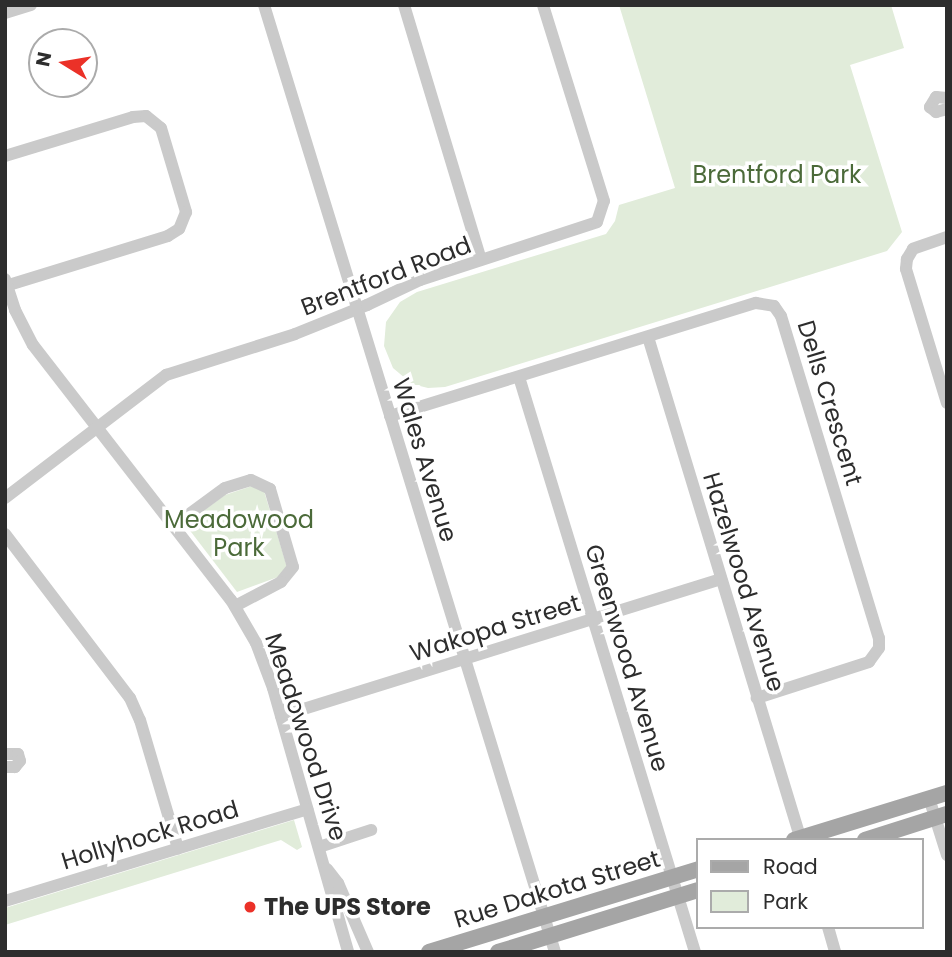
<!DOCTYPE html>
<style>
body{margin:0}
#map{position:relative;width:952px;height:957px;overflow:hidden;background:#fff;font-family:Poppins,sans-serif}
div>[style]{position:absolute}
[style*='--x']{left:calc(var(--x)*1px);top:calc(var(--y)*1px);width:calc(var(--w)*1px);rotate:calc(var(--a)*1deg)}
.green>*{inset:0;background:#e1ecda}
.minor>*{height:12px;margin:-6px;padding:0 6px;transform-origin:6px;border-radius:6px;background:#cacaca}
.major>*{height:16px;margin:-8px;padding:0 8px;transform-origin:8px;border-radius:8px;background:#a5a5a5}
.dots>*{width:19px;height:19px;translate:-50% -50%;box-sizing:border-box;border:4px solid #fff;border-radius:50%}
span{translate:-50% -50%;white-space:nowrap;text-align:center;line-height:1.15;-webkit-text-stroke:7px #fff;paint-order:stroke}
.park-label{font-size:24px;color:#4b6a39}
.street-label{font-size:24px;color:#2d2d2d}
.poi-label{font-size:24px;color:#2d2d2d;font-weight:700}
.left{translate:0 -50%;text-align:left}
.frame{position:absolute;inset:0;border:7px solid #2d2d2d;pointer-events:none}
.legend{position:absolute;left:696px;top:838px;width:228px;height:91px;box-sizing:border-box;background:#fff;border:2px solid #ababab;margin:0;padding:9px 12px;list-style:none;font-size:21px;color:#2d2d2d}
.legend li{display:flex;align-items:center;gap:14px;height:35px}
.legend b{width:35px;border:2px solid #ababab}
.north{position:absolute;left:28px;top:28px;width:70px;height:70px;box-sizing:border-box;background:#fff;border:2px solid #ababab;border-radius:50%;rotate:281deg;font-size:19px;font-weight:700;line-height:28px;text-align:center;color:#2d2d2d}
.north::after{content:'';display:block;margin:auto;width:24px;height:32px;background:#eb3128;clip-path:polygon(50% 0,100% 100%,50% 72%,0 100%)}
</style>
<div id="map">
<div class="green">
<div style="clip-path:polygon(619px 5px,891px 5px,904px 48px,850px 65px,902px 232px,887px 251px,445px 387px,428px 388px,412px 384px,393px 368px,384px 346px,386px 322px,400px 302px,417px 292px,606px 234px,615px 221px,619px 205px,675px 188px)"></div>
<div style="clip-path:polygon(252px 486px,264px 491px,287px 567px,278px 577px,237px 592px,188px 528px,191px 520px,225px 495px)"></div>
<div style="clip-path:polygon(294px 820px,302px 847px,297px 850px,281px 840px,5px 925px,5px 908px)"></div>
</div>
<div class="minor">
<div style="--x:264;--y:5;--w:991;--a:72.92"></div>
<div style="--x:404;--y:5;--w:266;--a:73.2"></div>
<div style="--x:5;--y:13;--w:27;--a:-17"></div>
<div style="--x:947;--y:98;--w:11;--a:-175"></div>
<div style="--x:936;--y:97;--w:12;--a:121"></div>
<div style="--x:930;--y:107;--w:8;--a:40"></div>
<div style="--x:936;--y:112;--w:11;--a:-15"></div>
<div style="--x:5;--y:156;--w:134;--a:-16.9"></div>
<div style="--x:133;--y:117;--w:13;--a:-4"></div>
<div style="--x:146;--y:116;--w:19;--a:39"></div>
<div style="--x:161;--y:128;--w:88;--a:73.4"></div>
<div style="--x:186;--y:212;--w:18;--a:112"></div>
<div style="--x:179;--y:229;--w:13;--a:148"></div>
<div style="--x:168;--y:236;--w:170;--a:162.9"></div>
<div style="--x:947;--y:237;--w:36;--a:161"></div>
<div style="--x:913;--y:249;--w:12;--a:121"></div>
<div style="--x:907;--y:259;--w:10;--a:96"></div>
<div style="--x:906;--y:269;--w:140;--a:73"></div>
<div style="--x:5;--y:279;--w:33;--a:72"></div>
<div style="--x:15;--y:310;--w:39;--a:63"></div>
<div style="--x:33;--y:345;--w:323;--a:52.2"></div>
<div style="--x:231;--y:600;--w:50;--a:59.8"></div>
<div style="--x:256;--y:643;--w:48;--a:69.3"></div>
<div style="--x:273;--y:688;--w:274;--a:74.1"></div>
<div style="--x:648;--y:337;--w:526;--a:73.08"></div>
<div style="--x:519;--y:377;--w:601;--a:72.98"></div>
<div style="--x:390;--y:416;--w:383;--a:-17.2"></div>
<div style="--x:756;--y:303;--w:18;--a:9"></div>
<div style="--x:774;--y:306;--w:12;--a:55"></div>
<div style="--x:781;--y:316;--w:337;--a:73.1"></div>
<div style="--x:879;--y:638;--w:10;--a:90"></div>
<div style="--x:879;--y:648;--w:17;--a:126"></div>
<div style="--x:869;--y:662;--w:118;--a:162.2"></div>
<div style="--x:5;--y:498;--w:203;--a:-37.4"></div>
<div style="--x:166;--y:375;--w:135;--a:-17.6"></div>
<div style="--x:295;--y:334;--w:78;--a:-21.9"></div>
<div style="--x:367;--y:305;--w:59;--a:-25.3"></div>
<div style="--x:420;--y:280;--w:186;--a:-18.1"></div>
<div style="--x:597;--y:222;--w:22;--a:-72"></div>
<div style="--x:604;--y:201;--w:205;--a:-107.3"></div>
<div style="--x:173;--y:526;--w:64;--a:-36.2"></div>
<div style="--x:225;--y:488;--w:27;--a:-17"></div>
<div style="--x:251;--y:480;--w:21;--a:25"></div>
<div style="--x:270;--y:489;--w:81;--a:73.6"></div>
<div style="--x:293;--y:567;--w:19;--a:129"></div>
<div style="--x:281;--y:582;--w:52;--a:152.4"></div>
<div style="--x:5;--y:534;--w:206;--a:52.7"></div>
<div style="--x:130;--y:698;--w:24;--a:66"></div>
<div style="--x:140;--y:720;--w:134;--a:73.5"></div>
<div style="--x:281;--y:716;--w:461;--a:-17.3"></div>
<div style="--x:5;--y:754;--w:13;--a:0"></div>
<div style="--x:18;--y:754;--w:7;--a:74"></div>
<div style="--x:20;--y:761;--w:8;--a:130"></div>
<div style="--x:15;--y:767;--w:10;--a:180"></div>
<div style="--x:929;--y:798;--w:60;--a:72.5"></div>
<div style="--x:319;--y:847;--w:55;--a:-18.1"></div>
<div style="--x:327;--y:869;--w:18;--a:52"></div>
<div style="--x:338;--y:883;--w:75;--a:66.5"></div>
<div style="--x:5;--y:901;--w:316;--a:-16.9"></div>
<div style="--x:828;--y:927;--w:26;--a:74"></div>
</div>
<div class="major">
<div style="--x:794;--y:840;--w:160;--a:-17.1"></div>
<div style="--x:865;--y:840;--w:86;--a:-17.6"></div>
<div style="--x:429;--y:952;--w:282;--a:-17.1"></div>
<div style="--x:498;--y:952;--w:209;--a:-17.2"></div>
</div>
<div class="dots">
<div style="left:250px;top:907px;background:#eb3128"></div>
</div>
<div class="park-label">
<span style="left:777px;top:175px">Brentford Park</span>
<span style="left:239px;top:534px">Meadowood<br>Park</span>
</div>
<div class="street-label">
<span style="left:386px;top:276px;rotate:-21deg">Brentford Road</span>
<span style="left:830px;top:403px;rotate:73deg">Dells Crescent</span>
<span style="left:425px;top:460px;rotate:73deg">Wales Avenue</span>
<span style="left:744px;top:582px;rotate:73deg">Hazelwood Avenue</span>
<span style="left:495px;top:628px;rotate:-17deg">Wakopa Street</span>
<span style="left:627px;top:658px;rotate:73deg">Greenwood Avenue</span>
<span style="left:306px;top:737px;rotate:72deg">Meadowood Drive</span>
<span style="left:150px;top:835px;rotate:-17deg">Hollyhock Road</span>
<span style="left:557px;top:889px;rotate:-17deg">Rue Dakota Street</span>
</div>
<div class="poi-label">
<span class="left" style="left:264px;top:907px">The UPS Store</span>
</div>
<div class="frame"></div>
<ul class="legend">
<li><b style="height:9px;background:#a5a5a5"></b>Road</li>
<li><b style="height:19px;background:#e1ecda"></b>Park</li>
</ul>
<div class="north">N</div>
</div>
